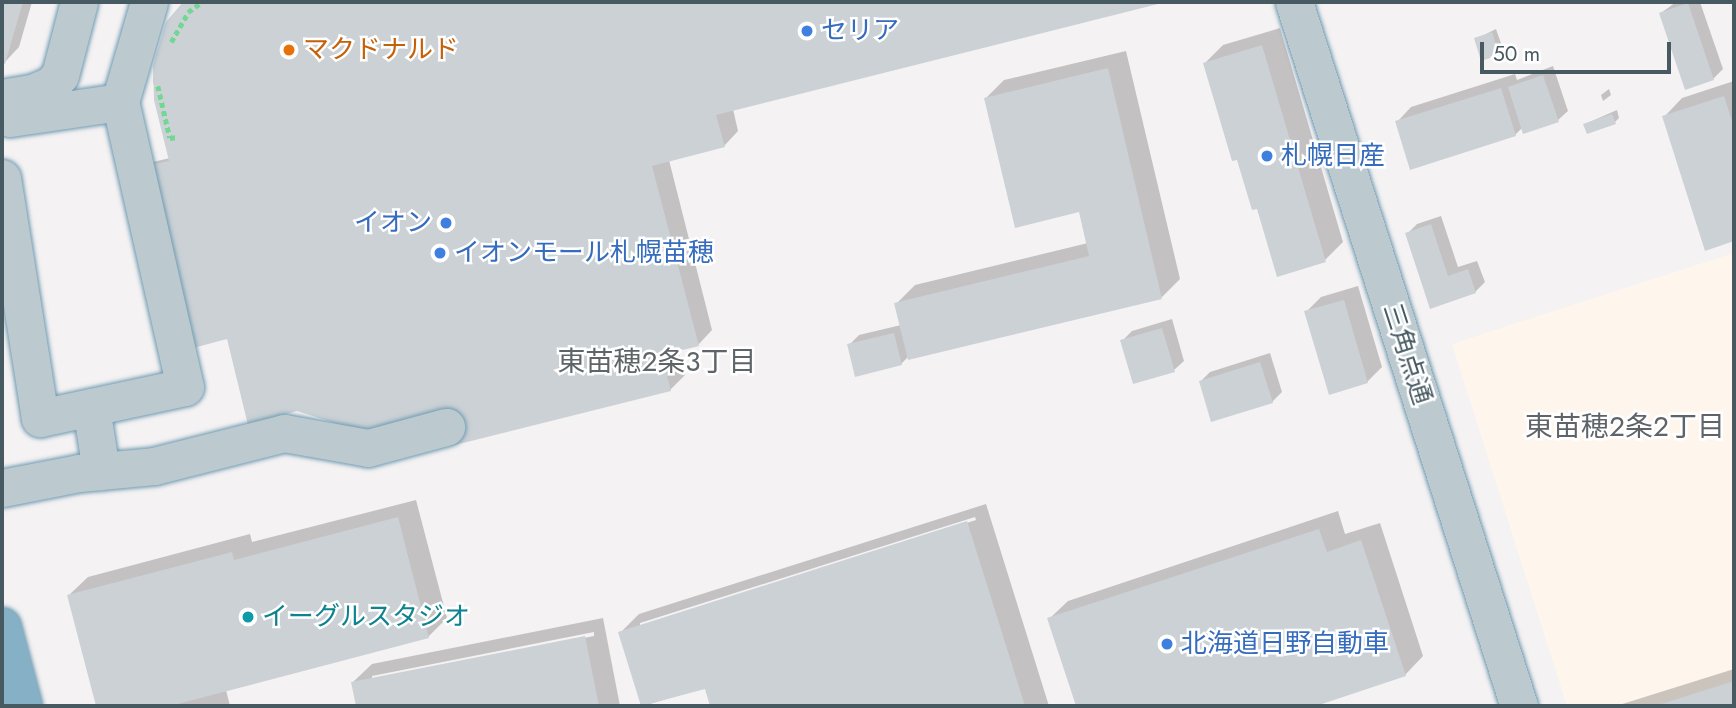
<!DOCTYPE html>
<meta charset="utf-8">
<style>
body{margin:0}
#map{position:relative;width:1736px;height:708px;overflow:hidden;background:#f5f2f3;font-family:Jost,"Noto Sans JP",sans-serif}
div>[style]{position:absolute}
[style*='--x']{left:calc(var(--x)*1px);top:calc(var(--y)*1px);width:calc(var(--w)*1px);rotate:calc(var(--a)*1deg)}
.commercial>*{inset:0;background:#fef6ed}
.shadow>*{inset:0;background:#0003}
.building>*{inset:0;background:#cbd1d5}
.path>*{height:4.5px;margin-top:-2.25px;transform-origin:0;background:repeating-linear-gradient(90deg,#71d793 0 5px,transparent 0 8.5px)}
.roads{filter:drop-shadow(0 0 2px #709bb1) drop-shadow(0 0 2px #709bb1)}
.minor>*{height:37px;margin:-18.5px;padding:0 18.5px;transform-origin:18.5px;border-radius:18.5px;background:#bccad0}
.highway>*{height:38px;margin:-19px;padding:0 19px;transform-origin:19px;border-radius:19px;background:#85b0c5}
.dots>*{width:19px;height:19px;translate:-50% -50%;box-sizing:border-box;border:4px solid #fff;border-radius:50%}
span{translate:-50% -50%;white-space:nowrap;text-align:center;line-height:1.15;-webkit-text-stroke:5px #fff;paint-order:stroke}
.shop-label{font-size:26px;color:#366cbe}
.left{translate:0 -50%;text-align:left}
.right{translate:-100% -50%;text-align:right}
.food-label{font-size:26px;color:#c56008}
.street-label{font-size:26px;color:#475a62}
.culture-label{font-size:26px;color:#0d838f}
.neighbourhood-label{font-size:28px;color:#5e6468}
.frame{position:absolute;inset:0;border:4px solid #475a62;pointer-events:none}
.scale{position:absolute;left:1480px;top:42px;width:191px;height:32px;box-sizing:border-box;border:4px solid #475a62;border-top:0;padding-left:9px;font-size:21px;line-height:24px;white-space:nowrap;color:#475a62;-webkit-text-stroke:5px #fff;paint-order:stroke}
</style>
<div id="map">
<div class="commercial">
<div style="clip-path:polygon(1734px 253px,1734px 706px,1567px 706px,1452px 344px)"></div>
</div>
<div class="shadow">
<div style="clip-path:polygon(2px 2px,32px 2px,19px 47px,5px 62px,2px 61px)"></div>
<div style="clip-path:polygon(185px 2px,1159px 2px,733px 109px,738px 131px,724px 146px,669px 160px,712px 330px,698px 345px,678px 350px,685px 375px,670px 390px,228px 337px,148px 166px,153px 162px,170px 158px,153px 81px,156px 55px,173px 15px)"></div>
<div style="clip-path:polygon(1676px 2px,1700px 2px,1723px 69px,1713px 79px,1661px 13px)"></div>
<div style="clip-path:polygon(1280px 28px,1343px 242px,1325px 260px,1238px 158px,1205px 63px,1223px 45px)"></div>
<div style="clip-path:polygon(1496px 29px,1503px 49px,1498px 54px,1476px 39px)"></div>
<div style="clip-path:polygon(1126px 51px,1180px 279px,1162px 297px,909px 356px,901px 364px,849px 345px,859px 335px,901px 325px,896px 304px,915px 285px,1088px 243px,1080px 210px,986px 98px,1004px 80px)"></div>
<div style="clip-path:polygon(1553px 66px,1568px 111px,1558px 120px,1523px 127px,1515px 135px,1397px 122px,1411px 107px,1515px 74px,1517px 80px)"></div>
<div style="clip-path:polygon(1734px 81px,1734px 240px,1706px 249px,1664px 117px,1682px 98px)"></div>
<div style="clip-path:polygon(1609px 89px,1611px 95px,1603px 101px,1601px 95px)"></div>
<div style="clip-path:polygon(1617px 110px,1619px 118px,1615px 122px,1585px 124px)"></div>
<div style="clip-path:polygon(1441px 216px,1458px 267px,1477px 261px,1485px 282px,1475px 292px,1431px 307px,1407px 234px,1417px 224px)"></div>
<div style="clip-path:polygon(1358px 286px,1382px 367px,1367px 382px,1306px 312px,1321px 297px)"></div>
<div style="clip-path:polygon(1172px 319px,1184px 361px,1174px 370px,1122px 341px,1132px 331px)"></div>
<div style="clip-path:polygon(1270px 353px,1282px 392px,1272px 402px,1201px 381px,1210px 372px)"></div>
<div style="clip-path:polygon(416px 500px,447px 618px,428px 637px,226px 690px,230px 706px,98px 706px,69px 595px,88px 577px,250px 534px,252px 542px)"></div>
<div style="clip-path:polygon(evenodd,986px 504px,1049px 706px,712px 706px,706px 687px,643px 706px,620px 633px,639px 614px,986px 504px,975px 517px,976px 520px,640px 627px,640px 623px,975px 517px)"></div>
<div style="clip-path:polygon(1338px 511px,1345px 534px,1380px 523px,1423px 656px,1405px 675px,1311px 706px,1078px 706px,1049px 619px,1068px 601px)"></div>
<div style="clip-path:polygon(evenodd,603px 618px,620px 706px,358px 706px,353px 682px,372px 664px,603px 618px,594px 632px,594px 636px,372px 679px,372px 676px,594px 632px)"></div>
<div style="clip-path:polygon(1734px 669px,1734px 706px,1616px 706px)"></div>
</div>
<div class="building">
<div style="clip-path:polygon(2px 2px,23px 2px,5px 64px,2px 63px)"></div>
<div style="clip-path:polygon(183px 2px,1162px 2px,1162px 3px,716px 115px,725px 147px,652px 166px,699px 346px,662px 355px,671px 391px,451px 446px,443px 412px,363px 432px,297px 411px,248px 425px,227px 339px,193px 348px,146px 166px,169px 161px,154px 100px,153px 66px,166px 22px)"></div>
<div style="clip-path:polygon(1688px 3px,1714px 80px,1685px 90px,1659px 13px)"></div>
<div style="clip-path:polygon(1492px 32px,1499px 55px,1481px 61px,1474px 38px)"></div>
<div style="clip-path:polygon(1262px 45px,1326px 262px,1277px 277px,1257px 209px,1252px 210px,1237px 160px,1232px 161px,1203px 63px)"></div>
<div style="clip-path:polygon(1108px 68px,1162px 299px,908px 360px,894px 303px,1089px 256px,1079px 212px,1015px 228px,984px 98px)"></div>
<div style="clip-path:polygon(1543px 75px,1559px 122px,1523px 134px,1508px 87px)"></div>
<div style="clip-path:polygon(1501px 88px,1516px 136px,1410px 170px,1395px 121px)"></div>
<div style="clip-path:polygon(1724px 96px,1734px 127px,1734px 241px,1705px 251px,1662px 116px)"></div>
<div style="clip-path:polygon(1612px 114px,1616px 124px,1587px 134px,1583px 124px)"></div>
<div style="clip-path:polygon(1431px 224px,1448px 276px,1468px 269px,1476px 293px,1430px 309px,1405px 233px)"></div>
<div style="clip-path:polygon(1344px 300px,1368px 383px,1329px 395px,1304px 311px)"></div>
<div style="clip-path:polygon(1162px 328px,1175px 372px,1133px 384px,1120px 340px)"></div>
<div style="clip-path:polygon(894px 333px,902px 365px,855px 377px,847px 344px)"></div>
<div style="clip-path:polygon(1260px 362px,1273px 403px,1211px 422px,1199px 381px)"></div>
<div style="clip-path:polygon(398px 517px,429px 638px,170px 706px,96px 706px,67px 595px,232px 552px,234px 560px)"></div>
<div style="clip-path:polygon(967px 521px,1025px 706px,710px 706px,705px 689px,641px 706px,618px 632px)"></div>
<div style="clip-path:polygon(1319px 529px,1327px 552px,1361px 540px,1406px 676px,1316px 706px,1076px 706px,1047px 618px)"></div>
<div style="clip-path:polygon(585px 636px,599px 706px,356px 706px,351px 682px)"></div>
<div style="clip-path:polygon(1734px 681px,1734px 706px,1655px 706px)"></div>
</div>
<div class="path">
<div style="--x:171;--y:42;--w:34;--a:-60"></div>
<div style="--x:188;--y:12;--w:17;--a:-36"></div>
<div style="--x:158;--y:86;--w:53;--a:77"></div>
<div style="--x:170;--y:138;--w:8;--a:-7"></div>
</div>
<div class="roads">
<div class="minor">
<div style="--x:1294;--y:2;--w:739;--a:72.28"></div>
<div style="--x:2;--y:98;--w:34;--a:-10"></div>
<div style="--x:35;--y:92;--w:17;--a:-24"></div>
<div style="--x:51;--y:85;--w:13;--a:-48"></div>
<div style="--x:60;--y:75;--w:75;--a:-75.4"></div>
<div style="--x:10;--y:118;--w:111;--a:-8.3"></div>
<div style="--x:2;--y:178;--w:243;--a:81"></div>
<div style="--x:40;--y:418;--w:148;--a:-12.1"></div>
<div style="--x:185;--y:387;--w:292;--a:-102.8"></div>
<div style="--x:120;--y:102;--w:104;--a:-73.8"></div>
<div style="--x:91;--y:407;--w:65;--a:81.1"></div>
<div style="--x:2;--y:488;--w:78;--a:-11"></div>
<div style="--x:79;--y:473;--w:75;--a:-5.3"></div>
<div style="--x:154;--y:466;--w:134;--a:-14.2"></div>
<div style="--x:284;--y:433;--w:85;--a:10.1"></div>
<div style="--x:368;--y:448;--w:81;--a:-15.1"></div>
</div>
<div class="highway">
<div style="--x:2;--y:627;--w:82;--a:75.1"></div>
</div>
</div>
<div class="dots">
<div style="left:807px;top:31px;background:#3f7fe0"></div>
<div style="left:289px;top:50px;background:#e8710a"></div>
<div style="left:1267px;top:156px;background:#3f7fe0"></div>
<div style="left:446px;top:223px;background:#3f7fe0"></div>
<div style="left:440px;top:253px;background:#3f7fe0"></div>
<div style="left:248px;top:617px;background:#0f9aa8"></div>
<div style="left:1167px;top:644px;background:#3f7fe0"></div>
</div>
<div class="shop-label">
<span class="left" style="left:821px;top:31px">セリア</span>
<span class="left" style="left:1281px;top:156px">札幌日産</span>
<span class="right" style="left:432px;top:223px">イオン</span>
<span class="left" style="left:454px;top:253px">イオンモール札幌苗穂</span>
<span class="left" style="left:1181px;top:644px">北海道日野自動車</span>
</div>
<div class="food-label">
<span class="left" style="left:303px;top:50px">マクドナルド</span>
</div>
<div class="street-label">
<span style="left:1407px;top:354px;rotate:72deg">三角点通</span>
</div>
<div class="culture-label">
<span class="left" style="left:262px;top:617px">イーグルスタジオ</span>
</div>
<div class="neighbourhood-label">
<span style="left:657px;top:362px">東苗穂2条3丁目</span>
<span style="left:1625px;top:427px">東苗穂2条2丁目</span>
</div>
<div class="frame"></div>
<div class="scale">50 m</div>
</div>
